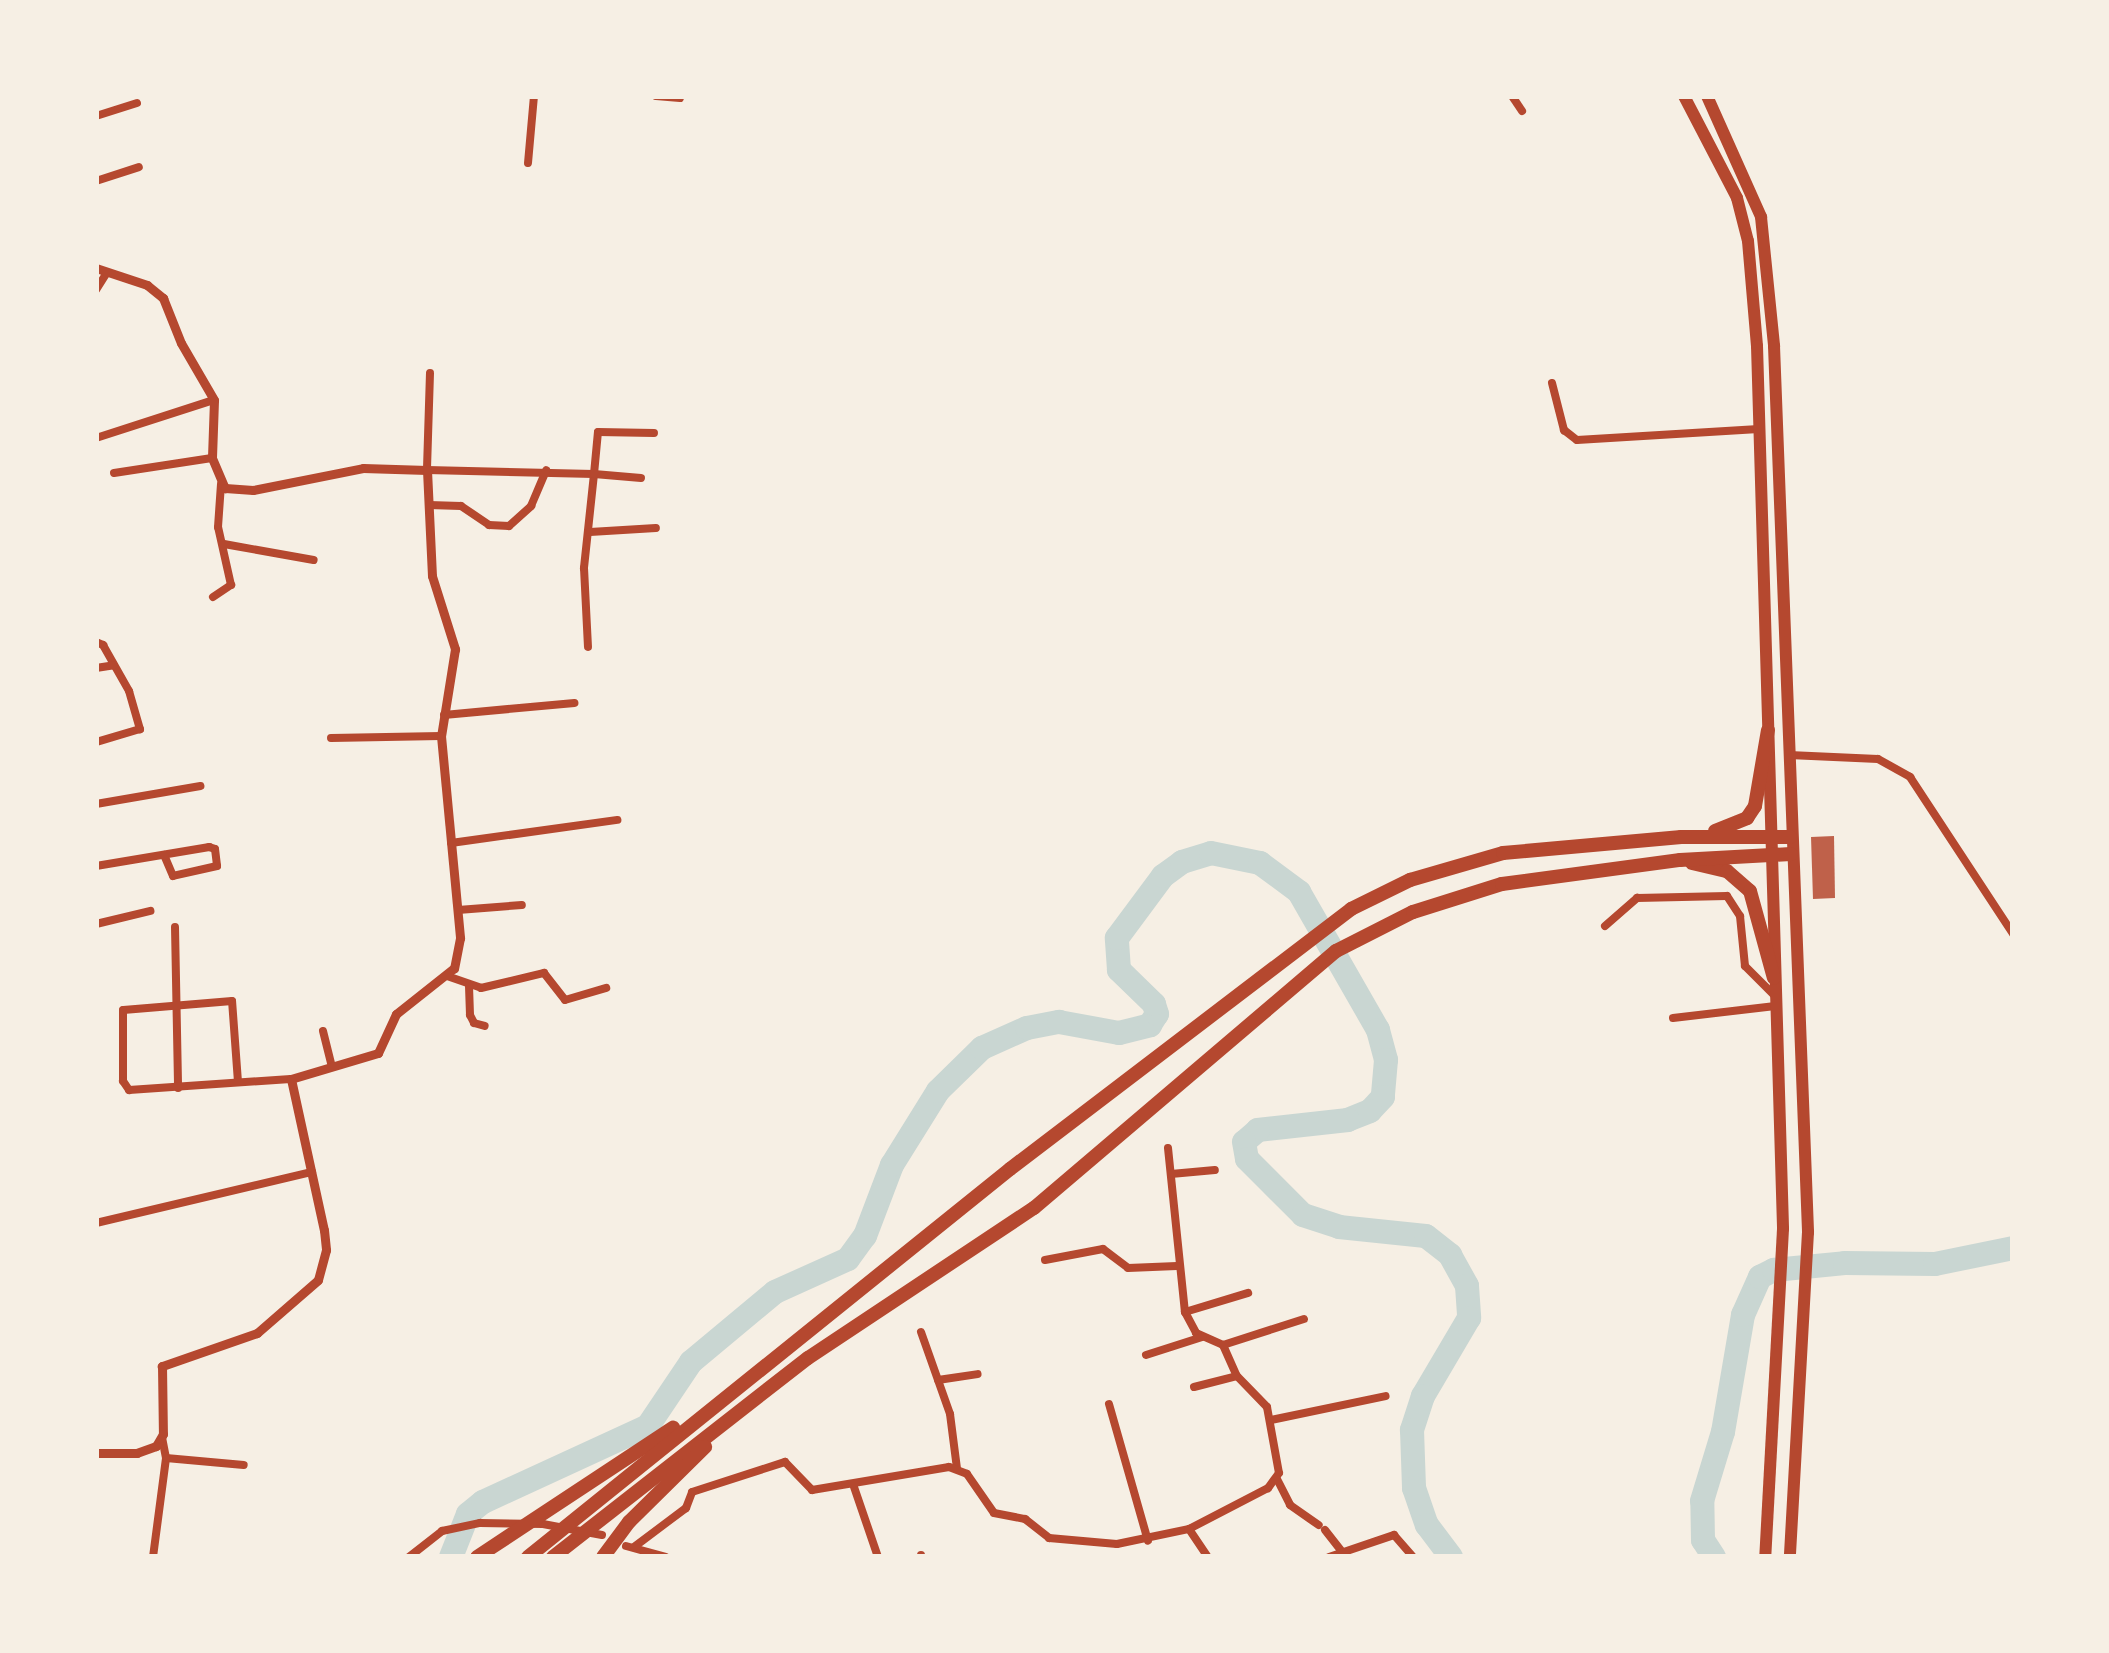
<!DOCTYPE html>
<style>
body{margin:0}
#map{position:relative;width:2109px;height:1653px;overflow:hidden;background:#f6efe4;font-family:Ubuntu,sans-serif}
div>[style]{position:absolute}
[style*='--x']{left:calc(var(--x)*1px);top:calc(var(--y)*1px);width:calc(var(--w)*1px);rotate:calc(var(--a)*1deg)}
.river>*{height:24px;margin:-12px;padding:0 12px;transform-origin:12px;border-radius:12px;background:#c9d6d2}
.building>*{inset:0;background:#bf614a}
.minor>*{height:8px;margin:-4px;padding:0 4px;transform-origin:4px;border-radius:4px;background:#b5482f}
.tertiary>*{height:9px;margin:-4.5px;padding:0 4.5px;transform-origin:4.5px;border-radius:4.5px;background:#b5482f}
.trunk>*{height:12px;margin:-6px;padding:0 6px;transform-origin:6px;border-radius:6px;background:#b5482f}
.motorway>*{height:14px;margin:-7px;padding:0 7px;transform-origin:7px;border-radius:7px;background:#b5482f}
span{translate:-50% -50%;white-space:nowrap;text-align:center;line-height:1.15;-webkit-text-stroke:9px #f6efe4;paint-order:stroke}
.frame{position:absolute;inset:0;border:99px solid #f6efe4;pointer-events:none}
</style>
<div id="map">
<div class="river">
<div style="--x:451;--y:1557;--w:46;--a:-68.4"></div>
<div style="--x:468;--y:1514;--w:19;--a:-39"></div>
<div style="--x:483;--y:1502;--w:182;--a:-24.7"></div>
<div style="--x:648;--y:1426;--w:77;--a:-56.1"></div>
<div style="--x:691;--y:1362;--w:109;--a:-39.8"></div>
<div style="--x:775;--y:1292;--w:80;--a:-24.3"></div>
<div style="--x:848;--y:1259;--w:29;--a:-54"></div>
<div style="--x:865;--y:1236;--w:76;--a:-69.2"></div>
<div style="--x:892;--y:1165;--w:87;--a:-58.1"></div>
<div style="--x:938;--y:1091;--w:62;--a:-44.3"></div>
<div style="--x:982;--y:1048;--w:49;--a:-24"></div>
<div style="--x:1027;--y:1028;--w:33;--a:-11"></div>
<div style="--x:1059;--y:1022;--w:61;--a:10.4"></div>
<div style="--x:1119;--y:1033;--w:32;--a:-14"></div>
<div style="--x:1150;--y:1025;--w:13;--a:-58"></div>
<div style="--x:1157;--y:1014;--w:10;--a:-107"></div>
<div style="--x:1154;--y:1004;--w:49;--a:-135.8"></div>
<div style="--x:1119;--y:970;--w:32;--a:-94"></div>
<div style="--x:1117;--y:938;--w:77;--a:-53.4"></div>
<div style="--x:1163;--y:876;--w:24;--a:-36"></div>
<div style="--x:1182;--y:862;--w:30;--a:-17"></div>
<div style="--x:1211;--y:853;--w:50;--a:11.5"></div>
<div style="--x:1260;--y:863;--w:49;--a:36.6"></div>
<div style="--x:1299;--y:892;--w:159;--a:60.2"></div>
<div style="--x:1378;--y:1030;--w:31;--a:75"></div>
<div style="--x:1386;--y:1060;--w:37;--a:95"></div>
<div style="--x:1383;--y:1097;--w:19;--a:133"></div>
<div style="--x:1370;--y:1111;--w:24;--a:158"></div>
<div style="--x:1348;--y:1120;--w:91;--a:173.7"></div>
<div style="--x:1258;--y:1130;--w:18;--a:139"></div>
<div style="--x:1244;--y:1142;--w:17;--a:80"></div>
<div style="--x:1247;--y:1159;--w:79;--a:45"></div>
<div style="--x:1303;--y:1215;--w:38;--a:18"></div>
<div style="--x:1339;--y:1227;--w:87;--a:5.9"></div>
<div style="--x:1426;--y:1236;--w:31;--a:38"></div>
<div style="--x:1450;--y:1255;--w:35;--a:61"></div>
<div style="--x:1467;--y:1286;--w:32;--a:86"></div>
<div style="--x:1469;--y:1318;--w:91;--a:120.5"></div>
<div style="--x:1423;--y:1396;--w:36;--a:108"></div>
<div style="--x:1412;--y:1430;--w:58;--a:88"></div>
<div style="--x:1414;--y:1488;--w:39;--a:71"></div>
<div style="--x:1427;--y:1525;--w:40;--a:53"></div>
<div style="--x:1714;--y:1557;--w:20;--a:-123"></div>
<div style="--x:1703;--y:1540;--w:39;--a:-91"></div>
<div style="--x:1702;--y:1501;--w:72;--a:-73.1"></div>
<div style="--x:1723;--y:1432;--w:119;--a:-80.3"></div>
<div style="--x:1743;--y:1315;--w:42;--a:-65.9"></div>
<div style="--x:1760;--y:1277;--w:16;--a:-27"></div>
<div style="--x:1774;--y:1270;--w:71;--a:-5.6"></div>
<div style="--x:1845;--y:1263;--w:90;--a:0.6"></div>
<div style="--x:1935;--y:1264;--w:80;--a:-11.6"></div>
</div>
<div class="building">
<div style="clip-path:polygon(1834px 836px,1835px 898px,1813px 899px,1811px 837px)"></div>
</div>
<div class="minor">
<div style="--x:656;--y:96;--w:24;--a:5"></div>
<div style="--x:1512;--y:96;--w:18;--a:56"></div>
<div style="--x:96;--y:116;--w:43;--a:-17.6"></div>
<div style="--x:528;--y:163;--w:67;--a:-84.9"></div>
<div style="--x:96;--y:181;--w:45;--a:-18"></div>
<div style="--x:96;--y:290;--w:19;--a:-58"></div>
<div style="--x:430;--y:373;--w:97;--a:91.8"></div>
<div style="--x:427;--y:470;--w:167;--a:1.4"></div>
<div style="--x:594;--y:474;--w:95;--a:96.1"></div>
<div style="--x:584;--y:568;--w:79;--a:87.1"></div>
<div style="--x:1552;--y:383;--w:49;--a:75.7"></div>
<div style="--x:1564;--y:430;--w:16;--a:38"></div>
<div style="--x:1577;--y:440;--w:182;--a:-3.5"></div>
<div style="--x:96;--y:438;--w:124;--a:-17.9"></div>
<div style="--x:114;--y:473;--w:99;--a:-8.7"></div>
<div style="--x:641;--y:478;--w:47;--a:-175.1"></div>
<div style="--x:594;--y:474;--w:42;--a:-84.6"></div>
<div style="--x:598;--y:432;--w:56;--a:1"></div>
<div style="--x:429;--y:505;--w:32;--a:2"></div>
<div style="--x:461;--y:506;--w:34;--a:34"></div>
<div style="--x:489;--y:525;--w:20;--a:3"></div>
<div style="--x:509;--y:526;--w:30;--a:-42"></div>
<div style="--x:531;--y:506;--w:39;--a:-67"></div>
<div style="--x:590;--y:532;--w:66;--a:-3.5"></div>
<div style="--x:224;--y:544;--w:91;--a:10.1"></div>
<div style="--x:213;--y:597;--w:22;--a:-34"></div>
<div style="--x:231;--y:585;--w:59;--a:-102.6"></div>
<div style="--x:218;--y:527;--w:43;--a:-86"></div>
<div style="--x:96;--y:642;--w:8;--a:23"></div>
<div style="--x:103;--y:645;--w:53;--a:60.5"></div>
<div style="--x:129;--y:691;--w:40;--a:74"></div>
<div style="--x:140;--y:729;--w:46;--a:163.5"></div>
<div style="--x:96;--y:668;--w:18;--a:-9"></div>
<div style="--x:444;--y:715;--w:131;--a:-5.3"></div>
<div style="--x:331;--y:738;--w:110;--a:-1"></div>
<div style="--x:1789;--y:755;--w:89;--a:2.6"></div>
<div style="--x:1878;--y:759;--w:37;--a:29"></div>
<div style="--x:1910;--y:777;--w:188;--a:56.7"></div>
<div style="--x:96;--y:804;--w:106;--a:-9.8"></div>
<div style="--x:451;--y:843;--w:168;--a:-7.9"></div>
<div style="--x:96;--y:866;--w:115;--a:-9.5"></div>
<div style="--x:209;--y:847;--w:6;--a:18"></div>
<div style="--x:215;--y:849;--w:17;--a:83"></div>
<div style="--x:217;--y:866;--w:45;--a:167.2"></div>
<div style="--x:173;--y:876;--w:23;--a:-113"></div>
<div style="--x:458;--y:910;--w:64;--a:-4.5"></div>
<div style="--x:96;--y:924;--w:56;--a:-13.5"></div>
<div style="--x:1605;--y:926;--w:43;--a:-41.2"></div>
<div style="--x:1637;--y:898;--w:90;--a:-1.3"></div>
<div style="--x:1727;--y:896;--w:24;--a:57"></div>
<div style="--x:1740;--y:916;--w:50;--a:84.3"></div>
<div style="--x:1745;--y:966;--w:41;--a:45"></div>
<div style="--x:175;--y:927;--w:161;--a:88.9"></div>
<div style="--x:447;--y:976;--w:36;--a:19"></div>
<div style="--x:481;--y:988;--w:65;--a:-13.4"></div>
<div style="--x:544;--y:973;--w:34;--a:52"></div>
<div style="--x:565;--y:1000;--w:43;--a:-16.3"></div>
<div style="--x:469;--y:986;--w:29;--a:88"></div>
<div style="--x:470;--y:1015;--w:9;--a:63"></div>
<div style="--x:474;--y:1023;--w:11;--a:15"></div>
<div style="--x:1673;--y:1018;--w:103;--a:-6.7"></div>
<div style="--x:323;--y:1031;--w:37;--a:76"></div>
<div style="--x:238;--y:1082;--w:81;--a:-94.2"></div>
<div style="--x:232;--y:1001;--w:109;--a:175.3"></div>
<div style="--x:123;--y:1010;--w:71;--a:90"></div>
<div style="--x:123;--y:1081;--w:11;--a:56"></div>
<div style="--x:129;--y:1090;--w:162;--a:-3.9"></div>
<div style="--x:1168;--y:1148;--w:165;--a:84.1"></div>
<div style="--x:1185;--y:1312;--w:24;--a:62"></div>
<div style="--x:1196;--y:1333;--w:30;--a:24"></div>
<div style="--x:1223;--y:1345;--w:34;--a:66"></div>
<div style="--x:1237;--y:1376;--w:43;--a:45.9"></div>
<div style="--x:1267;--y:1407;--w:67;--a:79.7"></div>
<div style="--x:1279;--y:1473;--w:19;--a:126"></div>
<div style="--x:1268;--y:1488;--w:89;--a:152.6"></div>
<div style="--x:1171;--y:1174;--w:44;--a:-5.2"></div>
<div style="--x:96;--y:1223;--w:222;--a:-13.3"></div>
<div style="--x:1045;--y:1260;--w:59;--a:-10.7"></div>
<div style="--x:1103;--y:1249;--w:31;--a:37"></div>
<div style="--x:1128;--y:1268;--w:49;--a:-2.3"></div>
<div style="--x:1185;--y:1312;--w:66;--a:-16.8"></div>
<div style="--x:921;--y:1332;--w:87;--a:70.5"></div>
<div style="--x:950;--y:1414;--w:55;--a:82.7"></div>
<div style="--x:1223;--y:1345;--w:85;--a:-17.8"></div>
<div style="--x:1146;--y:1355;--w:59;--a:-17.8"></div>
<div style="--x:938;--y:1380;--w:40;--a:-8.5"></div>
<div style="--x:1194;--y:1387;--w:44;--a:-14.3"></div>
<div style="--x:1109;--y:1404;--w:142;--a:74.1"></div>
<div style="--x:1271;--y:1420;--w:117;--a:-11.8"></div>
<div style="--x:166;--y:1458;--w:78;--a:5.1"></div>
<div style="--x:1277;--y:1479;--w:29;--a:63"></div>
<div style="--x:1290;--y:1505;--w:35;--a:35"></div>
<div style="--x:853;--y:1484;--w:77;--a:71.1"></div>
<div style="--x:1325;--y:1530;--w:28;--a:52"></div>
<div style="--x:626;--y:1546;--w:41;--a:15.4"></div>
<div style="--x:634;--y:1547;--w:65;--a:-36.9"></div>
<div style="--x:686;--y:1508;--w:17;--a:-69"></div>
<div style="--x:692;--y:1492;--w:98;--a:-17.9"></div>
<div style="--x:785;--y:1462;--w:39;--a:46"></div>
<div style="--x:812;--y:1490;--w:139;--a:-9.5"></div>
<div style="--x:949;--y:1467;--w:19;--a:21"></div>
<div style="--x:967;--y:1474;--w:47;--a:55.3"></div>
<div style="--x:994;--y:1513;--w:32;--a:11"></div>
<div style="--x:1025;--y:1519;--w:31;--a:38"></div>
<div style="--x:1049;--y:1538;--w:68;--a:5"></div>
<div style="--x:1117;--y:1544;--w:74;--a:-11.8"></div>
<div style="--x:1189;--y:1529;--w:34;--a:56"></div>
<div style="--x:921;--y:1555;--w:2;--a:90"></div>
<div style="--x:153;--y:1557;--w:100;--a:-82.5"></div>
<div style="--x:166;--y:1458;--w:20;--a:-101"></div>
<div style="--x:409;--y:1557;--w:42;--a:-38.2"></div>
<div style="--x:442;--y:1531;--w:39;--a:-12"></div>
<div style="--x:480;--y:1523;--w:63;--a:0.9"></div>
<div style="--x:543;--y:1524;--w:60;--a:10.6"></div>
<div style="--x:1329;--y:1557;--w:69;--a:-18.7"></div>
<div style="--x:1394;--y:1535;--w:29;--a:49"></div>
</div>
<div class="tertiary">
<div style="--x:96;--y:268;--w:54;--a:18.4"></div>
<div style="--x:147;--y:285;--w:21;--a:39"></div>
<div style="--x:163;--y:298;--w:48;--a:68.2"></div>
<div style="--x:181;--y:343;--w:66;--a:59.9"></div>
<div style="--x:214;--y:400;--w:58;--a:92"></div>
<div style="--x:212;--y:458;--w:33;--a:67"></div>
<div style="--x:225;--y:488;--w:28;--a:4"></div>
<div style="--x:253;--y:490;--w:112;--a:-11.3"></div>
<div style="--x:363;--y:468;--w:64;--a:1.8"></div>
<div style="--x:427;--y:470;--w:106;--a:87.3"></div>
<div style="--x:432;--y:576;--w:77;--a:72.5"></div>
<div style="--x:455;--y:649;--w:88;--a:99.1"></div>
<div style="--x:441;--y:736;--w:203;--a:84.6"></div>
<div style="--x:460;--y:938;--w:31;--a:101"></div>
<div style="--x:454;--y:968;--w:74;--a:141.6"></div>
<div style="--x:396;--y:1014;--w:43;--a:114.8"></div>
<div style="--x:378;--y:1053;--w:91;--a:163.4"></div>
<div style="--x:291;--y:1079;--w:155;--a:77.7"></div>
<div style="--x:324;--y:1230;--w:20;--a:84"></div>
<div style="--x:326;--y:1250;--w:31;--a:105"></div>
<div style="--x:318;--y:1280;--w:81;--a:139"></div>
<div style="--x:257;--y:1333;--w:101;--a:160.8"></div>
<div style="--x:162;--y:1366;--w:68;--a:89.2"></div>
<div style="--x:163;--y:1434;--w:14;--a:120"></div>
<div style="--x:156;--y:1446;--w:20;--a:160"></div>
<div style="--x:137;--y:1453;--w:41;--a:180"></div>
</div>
<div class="trunk">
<div style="--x:1684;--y:96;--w:115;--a:62.5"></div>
<div style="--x:1737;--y:198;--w:44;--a:75.7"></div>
<div style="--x:1748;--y:241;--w:105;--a:85.1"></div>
<div style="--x:1757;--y:346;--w:883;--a:88.31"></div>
<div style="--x:1783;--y:1229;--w:328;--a:93.1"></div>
<div style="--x:1707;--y:96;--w:133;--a:65.9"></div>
<div style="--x:1761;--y:217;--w:130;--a:84.2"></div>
<div style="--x:1774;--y:346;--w:887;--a:87.8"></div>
<div style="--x:1808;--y:1232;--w:325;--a:93.2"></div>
</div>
<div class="motorway">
<div style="--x:1715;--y:831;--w:35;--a:-22"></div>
<div style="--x:1747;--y:818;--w:14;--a:-56"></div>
<div style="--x:1755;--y:806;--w:77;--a:-80.3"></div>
<div style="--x:1692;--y:863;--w:36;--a:13"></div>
<div style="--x:1727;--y:871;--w:30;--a:41"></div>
<div style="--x:1750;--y:891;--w:90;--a:74.6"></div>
<div style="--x:477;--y:1557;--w:235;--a:-33.4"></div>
<div style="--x:528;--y:1557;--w:619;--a:-38.83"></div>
<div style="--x:1010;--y:1169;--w:429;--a:-37.3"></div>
<div style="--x:1351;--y:909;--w:66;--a:-26.2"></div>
<div style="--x:1410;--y:880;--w:97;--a:-16.2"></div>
<div style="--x:1503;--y:853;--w:179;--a:-5.1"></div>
<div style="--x:1681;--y:837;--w:109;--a:0"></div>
<div style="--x:553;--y:1557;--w:323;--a:-38"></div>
<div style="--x:808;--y:1358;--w:271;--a:-33.6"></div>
<div style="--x:1034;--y:1208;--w:397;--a:-40.4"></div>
<div style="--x:1336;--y:951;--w:86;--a:-26.9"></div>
<div style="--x:1413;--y:912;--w:93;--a:-17.5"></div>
<div style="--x:1502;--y:884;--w:180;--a:-7.7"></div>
<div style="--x:1680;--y:860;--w:111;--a:-3.1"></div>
<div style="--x:603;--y:1557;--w:44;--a:-53.4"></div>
<div style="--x:629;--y:1522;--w:107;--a:-44.6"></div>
</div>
<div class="frame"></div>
</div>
